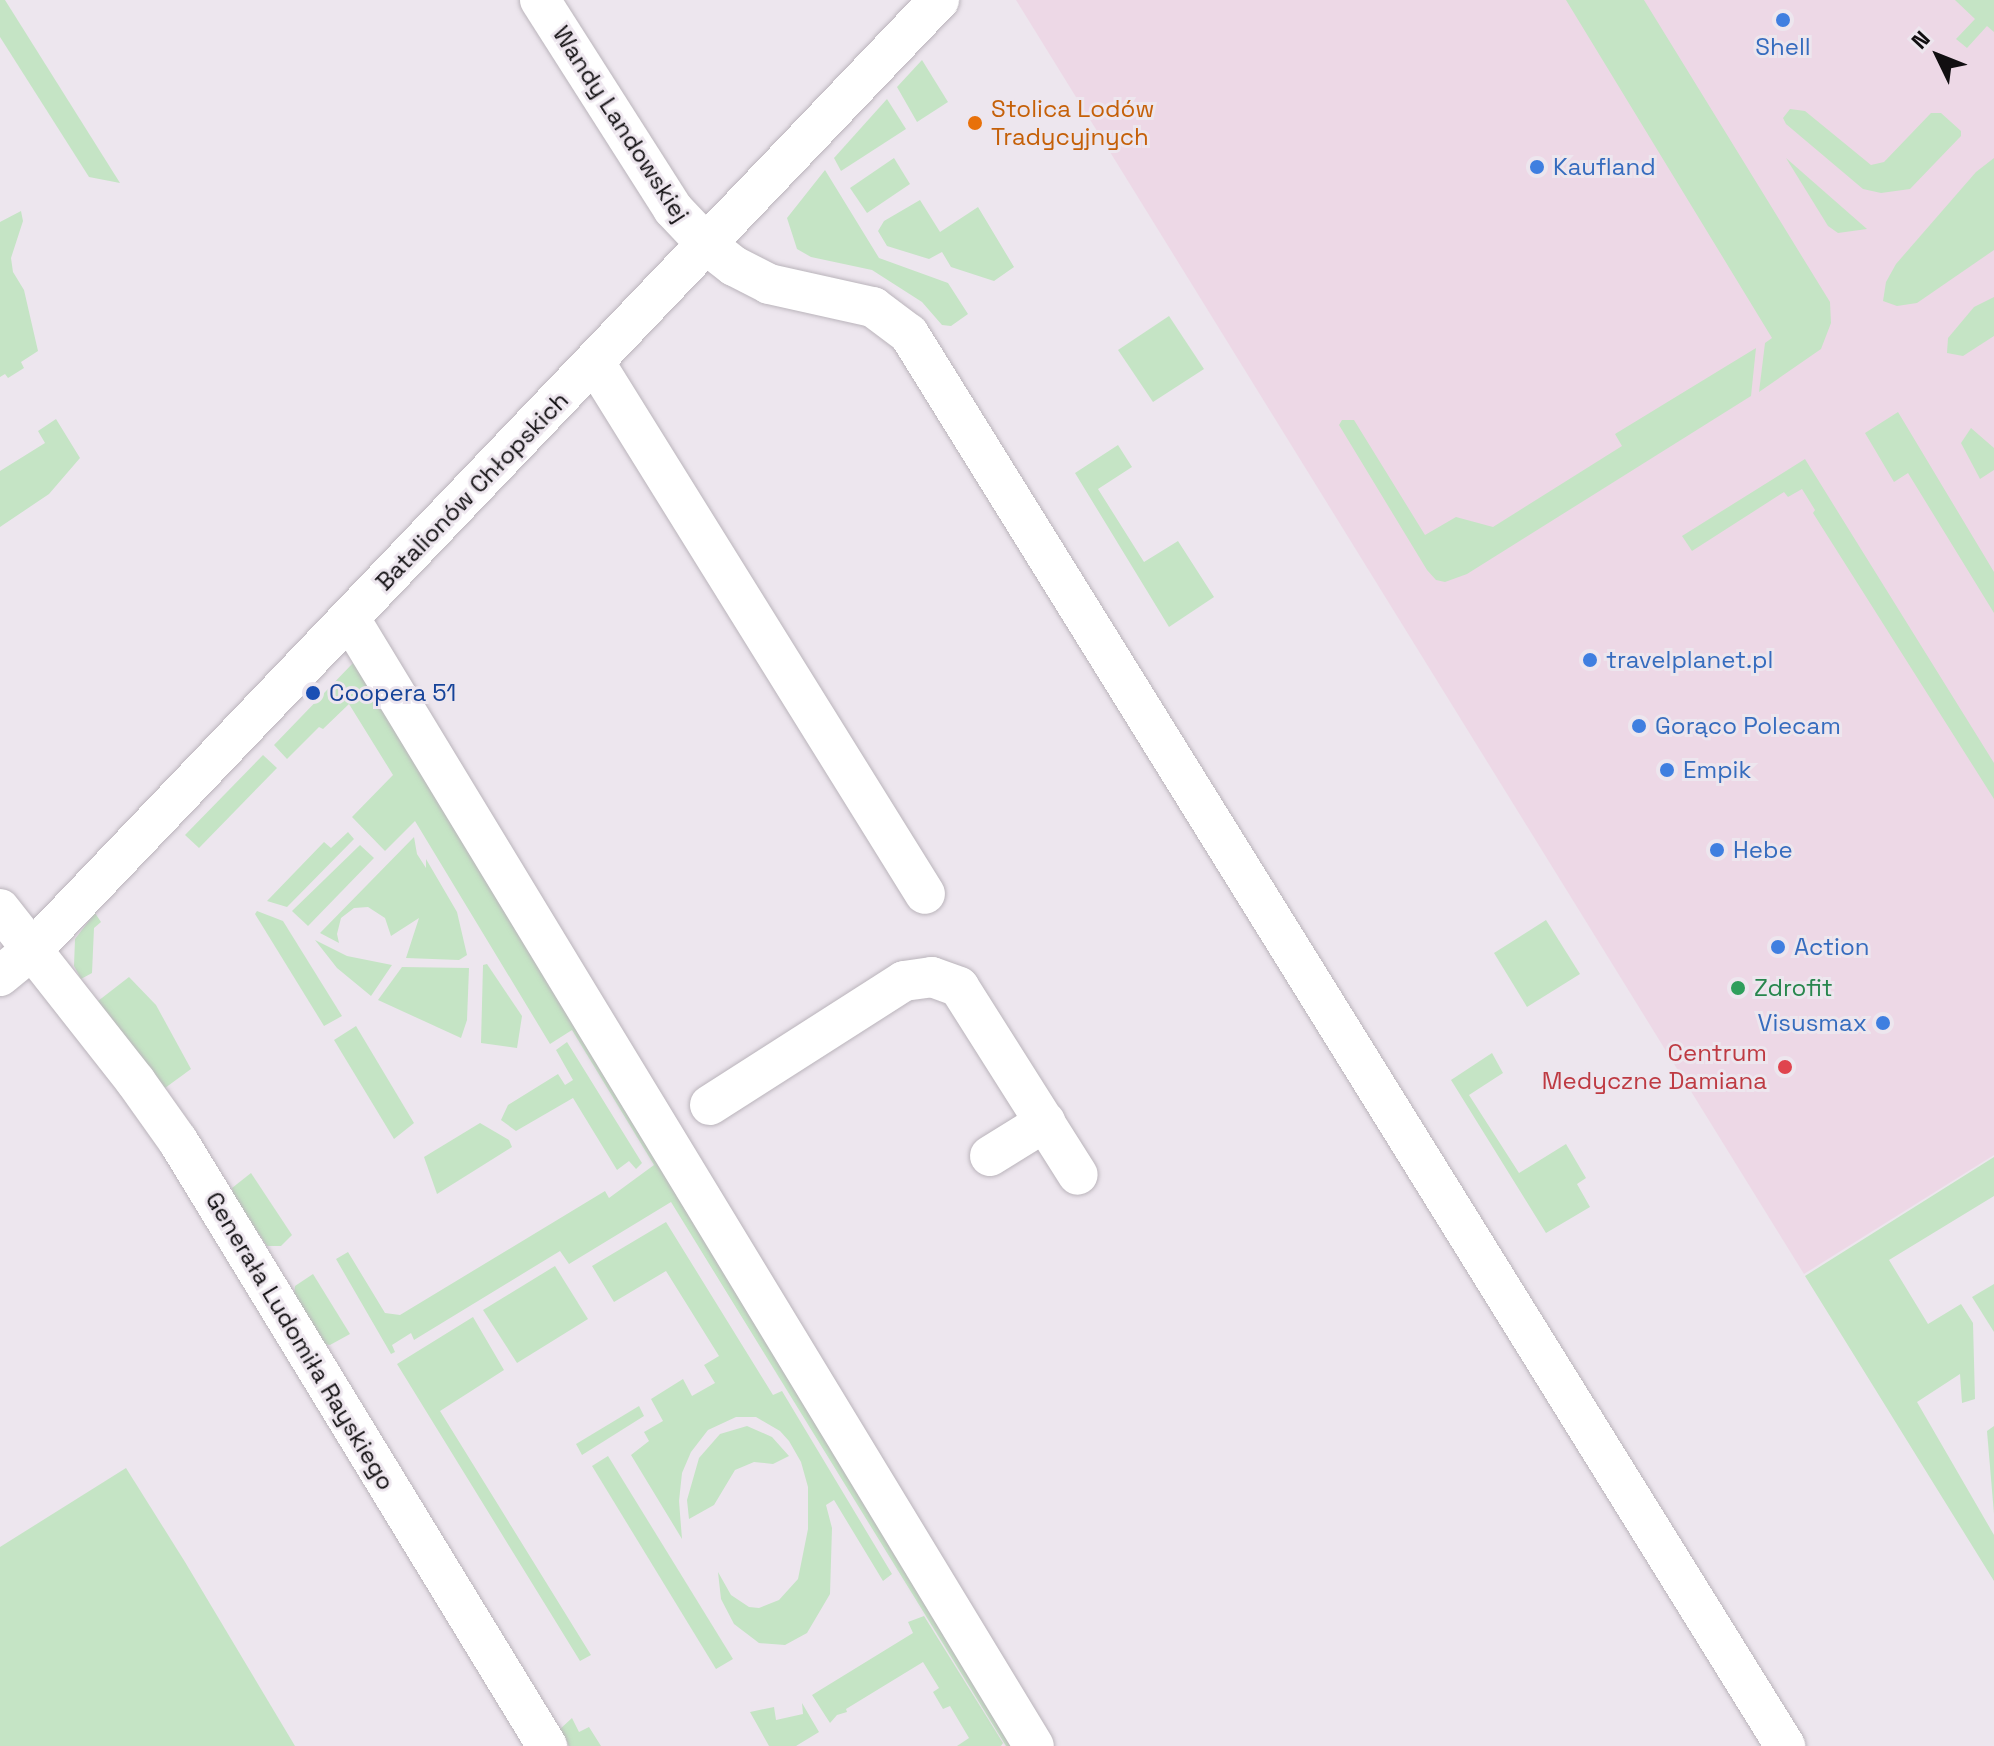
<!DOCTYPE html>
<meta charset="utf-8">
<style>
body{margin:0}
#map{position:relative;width:1994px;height:1746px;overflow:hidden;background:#ede6ee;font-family:"Space Grotesk",sans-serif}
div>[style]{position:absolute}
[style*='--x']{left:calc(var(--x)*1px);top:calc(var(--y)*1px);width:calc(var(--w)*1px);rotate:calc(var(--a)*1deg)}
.commercial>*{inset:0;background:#edd8e6}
.green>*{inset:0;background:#c5e4c5}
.roads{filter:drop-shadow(0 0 2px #bab4bb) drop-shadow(0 0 2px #bab4bb)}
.street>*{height:40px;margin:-20px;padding:0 20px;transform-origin:20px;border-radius:20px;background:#fff}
.dots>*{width:22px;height:22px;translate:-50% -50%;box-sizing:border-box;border:4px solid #ede6ee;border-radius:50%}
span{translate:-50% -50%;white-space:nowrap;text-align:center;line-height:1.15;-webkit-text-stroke:6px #ede6ee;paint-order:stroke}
.shop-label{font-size:24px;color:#366cbe}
.left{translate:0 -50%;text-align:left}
.right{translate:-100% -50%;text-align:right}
.food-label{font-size:24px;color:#c56008}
.street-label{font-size:24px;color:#110f11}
.transit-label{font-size:24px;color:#164399}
.leisure-label{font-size:24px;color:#27864d}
.health-label{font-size:24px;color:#be3a42}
.north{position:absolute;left:1898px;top:16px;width:80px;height:80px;-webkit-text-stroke:6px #ede6ee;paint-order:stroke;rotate:313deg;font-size:22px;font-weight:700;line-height:32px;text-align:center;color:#110f11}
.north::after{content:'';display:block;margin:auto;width:28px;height:36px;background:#110f11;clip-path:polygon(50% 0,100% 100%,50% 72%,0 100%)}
</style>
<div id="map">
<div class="commercial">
<div style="clip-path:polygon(1016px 0,1994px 0,1994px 1155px,1804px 1274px)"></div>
</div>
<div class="green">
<div style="clip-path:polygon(0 0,5px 0,120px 183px,89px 177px,0 37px)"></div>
<div style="clip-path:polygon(1566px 0,1644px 0,1830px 302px,1831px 323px,1821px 349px,1759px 392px,1765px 343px,1772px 338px)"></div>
<div style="clip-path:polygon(1955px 0,1994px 0,1994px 32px,1987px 26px,1967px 48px,1956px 39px,1975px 19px)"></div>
<div style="clip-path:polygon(922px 60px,948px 102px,917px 122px,897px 87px)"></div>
<div style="clip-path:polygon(887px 99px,906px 129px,841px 171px,834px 158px)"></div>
<div style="clip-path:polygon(1790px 109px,1805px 111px,1871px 165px,1884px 162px,1931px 113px,1941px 113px,1961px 131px,1961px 136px,1910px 189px,1881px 193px,1863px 189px,1786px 124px,1783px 118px)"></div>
<div style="clip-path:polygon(894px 158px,910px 184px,867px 213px,850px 188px)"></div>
<div style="clip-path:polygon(1786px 158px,1867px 229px,1838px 233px,1828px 226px)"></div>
<div style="clip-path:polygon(1994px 158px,1994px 250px,1917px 303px,1897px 306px,1883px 301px,1886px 282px,1896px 264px,1976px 172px)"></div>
<div style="clip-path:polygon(825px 170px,879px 258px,948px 283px,968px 314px,951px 326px,942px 325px,922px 302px,872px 270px,811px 257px,797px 249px,787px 218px)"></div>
<div style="clip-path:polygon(920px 200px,940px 232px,978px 207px,1014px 267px,994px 281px,951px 267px,942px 252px,929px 259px,887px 246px,878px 231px,884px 221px)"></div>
<div style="clip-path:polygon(21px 211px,23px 221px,11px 258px,13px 272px,24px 290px,38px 351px,21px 362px,24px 368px,8px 378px,5px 374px,0 377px,0 222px)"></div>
<div style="clip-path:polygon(1994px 297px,1994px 336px,1963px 356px,1947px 353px,1948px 338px,1974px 307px)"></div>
<div style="clip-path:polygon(1169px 316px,1204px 369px,1153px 402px,1118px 350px)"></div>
<div style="clip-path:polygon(1756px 348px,1751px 396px,1467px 574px,1445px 582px,1436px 580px,1427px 570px,1339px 425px,1342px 420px,1354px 420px,1425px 535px,1456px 517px,1493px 527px,1622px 446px,1615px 434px)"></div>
<div style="clip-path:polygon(1898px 412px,1994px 572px,1994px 613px,1908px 473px,1894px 482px,1865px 433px)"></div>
<div style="clip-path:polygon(56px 419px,80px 458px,49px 494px,0 527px,0 471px,45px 443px,38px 431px)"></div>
<div style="clip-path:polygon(1971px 428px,1994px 448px,1994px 470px,1980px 479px,1961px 443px)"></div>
<div style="clip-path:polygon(1118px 445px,1132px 467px,1098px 489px,1144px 562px,1178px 541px,1214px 597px,1169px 627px,1075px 473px)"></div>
<div style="clip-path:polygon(1805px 459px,1994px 763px,1994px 799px,1813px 513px,1815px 510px,1802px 489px,1788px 497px,1784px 492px,1692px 551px,1682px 536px)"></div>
<div style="clip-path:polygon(353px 663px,365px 681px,1017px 1746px,1006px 1746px,671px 1202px,569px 1264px,560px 1251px,414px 1340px,411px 1333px,392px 1345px,395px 1352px,391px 1354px,336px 1259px,348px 1252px,385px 1313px,400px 1315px,605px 1191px,609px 1198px,654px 1165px,572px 1030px,550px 1044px,415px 821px,385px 851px,352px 817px,393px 775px,349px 704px,323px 729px,319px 727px,287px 759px,274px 745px)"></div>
<div style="clip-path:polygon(263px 755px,277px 768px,199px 848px,185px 835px)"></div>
<div style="clip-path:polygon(348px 832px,354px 839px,287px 907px,267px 901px,324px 842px,331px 848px)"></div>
<div style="clip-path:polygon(414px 837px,417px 854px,426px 868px,426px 859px,457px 912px,467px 955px,459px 960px,406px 958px,419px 918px,391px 936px,385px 918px,368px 907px,354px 908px,341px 918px,337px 934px,339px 943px,320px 933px)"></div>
<div style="clip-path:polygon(360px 845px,374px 858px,308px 926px,292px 911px)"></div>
<div style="clip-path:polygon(257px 911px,283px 921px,342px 1016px,324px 1026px,255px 914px)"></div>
<div style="clip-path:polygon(95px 913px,101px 922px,94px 928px,92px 973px,81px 979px,74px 966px,75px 939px)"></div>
<div style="clip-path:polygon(1546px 920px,1580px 974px,1527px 1007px,1494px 953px)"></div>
<div style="clip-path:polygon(315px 940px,347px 956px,392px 965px,371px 996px,337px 968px)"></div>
<div style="clip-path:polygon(487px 964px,522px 1016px,517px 1048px,481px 1043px,483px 965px)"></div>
<div style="clip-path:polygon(402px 967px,469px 968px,467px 1020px,461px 1038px,378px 1000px)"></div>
<div style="clip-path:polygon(129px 977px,156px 1005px,191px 1069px,165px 1088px,98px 1001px)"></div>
<div style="clip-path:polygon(356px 1026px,414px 1123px,394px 1139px,334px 1040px)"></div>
<div style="clip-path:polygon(567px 1042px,642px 1163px,636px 1169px,629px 1161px,617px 1170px,573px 1098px,516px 1131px,501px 1120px,508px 1105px,558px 1074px,565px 1085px,573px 1080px,556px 1050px)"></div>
<div style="clip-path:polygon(1492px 1053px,1503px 1073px,1469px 1095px,1519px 1173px,1566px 1144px,1586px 1178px,1577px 1184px,1590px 1207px,1546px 1233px,1451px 1080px)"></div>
<div style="clip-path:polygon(480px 1123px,509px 1140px,512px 1147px,437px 1194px,424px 1157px)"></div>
<div style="clip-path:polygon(1994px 1157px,1994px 1196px,1889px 1260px,1928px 1324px,1961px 1304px,1973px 1323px,1975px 1399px,1962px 1403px,1960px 1374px,1917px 1402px,1994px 1535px,1994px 1581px,1805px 1276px)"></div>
<div style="clip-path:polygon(251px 1173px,292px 1235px,281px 1246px,267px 1246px,234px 1197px,232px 1188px)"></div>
<div style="clip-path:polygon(666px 1222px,773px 1395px,782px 1391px,892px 1574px,883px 1581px,834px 1500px,826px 1505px,832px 1528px,830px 1594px,807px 1633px,785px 1645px,759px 1643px,734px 1624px,721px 1599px,718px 1572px,731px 1595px,749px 1607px,759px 1608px,779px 1600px,798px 1579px,808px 1529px,808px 1487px,801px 1462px,789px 1441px,780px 1431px,756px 1417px,736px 1417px,708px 1430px,691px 1452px,682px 1473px,679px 1501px,682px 1539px,631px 1455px,649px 1441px,644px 1432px,663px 1421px,651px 1399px,683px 1379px,692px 1396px,715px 1383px,704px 1365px,719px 1356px,666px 1271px,614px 1302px,592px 1266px)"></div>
<div style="clip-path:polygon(555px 1266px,588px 1319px,517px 1363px,483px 1310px)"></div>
<div style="clip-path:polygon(313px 1274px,350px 1334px,330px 1345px,324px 1344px,294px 1296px,295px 1286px)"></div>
<div style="clip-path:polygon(1994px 1284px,1994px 1332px,1972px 1297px)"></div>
<div style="clip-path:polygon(473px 1317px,504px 1370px,440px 1411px,591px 1655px,580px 1661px,397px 1364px)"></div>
<div style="clip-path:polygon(639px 1406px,644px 1416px,582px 1455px,576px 1444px)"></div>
<div style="clip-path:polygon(747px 1426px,772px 1437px,789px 1456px,773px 1464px,754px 1462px,735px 1470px,714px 1505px,689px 1519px,687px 1500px,699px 1458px,720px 1434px)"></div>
<div style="clip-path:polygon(1994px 1426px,1994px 1514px,1987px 1431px)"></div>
<div style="clip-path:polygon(608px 1456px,733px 1659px,716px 1669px,592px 1466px)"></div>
<div style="clip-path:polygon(126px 1468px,185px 1562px,295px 1746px,0 1746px,0 1547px)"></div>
<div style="clip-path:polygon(924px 1616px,1003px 1743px,1001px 1746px,957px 1746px,969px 1738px,950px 1706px,943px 1709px,933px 1692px,939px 1688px,923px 1662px,846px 1709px,847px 1712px,837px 1715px,830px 1723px,812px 1695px,913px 1633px,908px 1622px)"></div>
<div style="clip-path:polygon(802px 1703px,819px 1732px,796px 1746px,769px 1746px,750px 1712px,774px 1707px,776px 1720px,803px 1714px)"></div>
<div style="clip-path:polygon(572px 1718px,579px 1732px,589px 1727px,601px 1746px,569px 1746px,559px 1730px)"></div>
</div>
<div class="roads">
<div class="street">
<div style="--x:540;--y:0;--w:248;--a:57.5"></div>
<div style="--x:673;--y:209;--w:50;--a:46.6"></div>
<div style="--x:707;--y:245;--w:34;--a:38"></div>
<div style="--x:734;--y:266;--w:39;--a:27"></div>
<div style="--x:769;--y:284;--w:107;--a:12.5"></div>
<div style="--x:873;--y:307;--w:45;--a:36.9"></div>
<div style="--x:909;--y:334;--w:1662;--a:58.18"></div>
<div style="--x:595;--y:363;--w:625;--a:58.14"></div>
<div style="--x:350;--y:619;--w:1318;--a:58.75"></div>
<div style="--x:0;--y:909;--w:220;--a:51.8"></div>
<div style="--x:136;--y:1082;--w:72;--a:54.6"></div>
<div style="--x:178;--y:1141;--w:709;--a:58.62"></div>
<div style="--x:0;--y:976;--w:43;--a:-39.3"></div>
<div style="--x:33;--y:949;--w:1312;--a:-46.33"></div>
<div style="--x:710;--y:1105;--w:230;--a:-32.6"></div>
<div style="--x:904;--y:981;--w:28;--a:-8"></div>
<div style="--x:932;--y:977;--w:29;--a:20"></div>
<div style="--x:959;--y:987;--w:222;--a:57.7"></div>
<div style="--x:990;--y:1156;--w:65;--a:-31.7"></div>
</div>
</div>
<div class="dots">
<div style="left:1783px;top:20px;background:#3f7fe0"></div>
<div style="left:975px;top:123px;background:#e8710a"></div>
<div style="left:1537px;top:167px;background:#3f7fe0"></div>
<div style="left:1590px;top:660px;background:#3f7fe0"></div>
<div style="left:313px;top:693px;background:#1a4fb4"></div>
<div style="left:1639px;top:726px;background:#3f7fe0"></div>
<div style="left:1667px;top:770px;background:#3f7fe0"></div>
<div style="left:1717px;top:850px;background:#3f7fe0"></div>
<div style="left:1778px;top:947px;background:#3f7fe0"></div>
<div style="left:1738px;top:988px;background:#2e9e5b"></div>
<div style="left:1883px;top:1023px;background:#3f7fe0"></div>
<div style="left:1785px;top:1067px;background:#e0444e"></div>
</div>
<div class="shop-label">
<span style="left:1783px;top:47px">Shell</span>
<span class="left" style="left:1553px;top:167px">Kaufland</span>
<span class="left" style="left:1606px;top:660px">travelplanet.pl</span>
<span class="left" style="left:1655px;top:726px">Gorąco Polecam</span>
<span class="left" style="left:1683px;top:770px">Empik</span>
<span class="left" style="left:1733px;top:850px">Hebe</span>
<span class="left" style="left:1794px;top:947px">Action</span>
<span class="right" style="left:1867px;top:1023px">Visusmax</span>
</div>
<div class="food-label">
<span class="left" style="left:991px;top:123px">Stolica Lodów<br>Tradycyjnych</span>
</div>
<div class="street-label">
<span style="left:621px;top:124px;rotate:57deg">Wandy Landowskiej</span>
<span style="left:472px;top:491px;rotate:-46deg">Batalionów Chłopskich</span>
<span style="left:300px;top:1341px;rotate:59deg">Generała Ludomiła Rayskiego</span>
</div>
<div class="transit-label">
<span class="left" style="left:329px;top:693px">Coopera 51</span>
</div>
<div class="leisure-label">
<span class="left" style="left:1754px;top:988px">Zdrofit</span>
</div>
<div class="health-label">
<span class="right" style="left:1767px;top:1067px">Centrum<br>Medyczne Damiana</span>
</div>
<div class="north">N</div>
</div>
